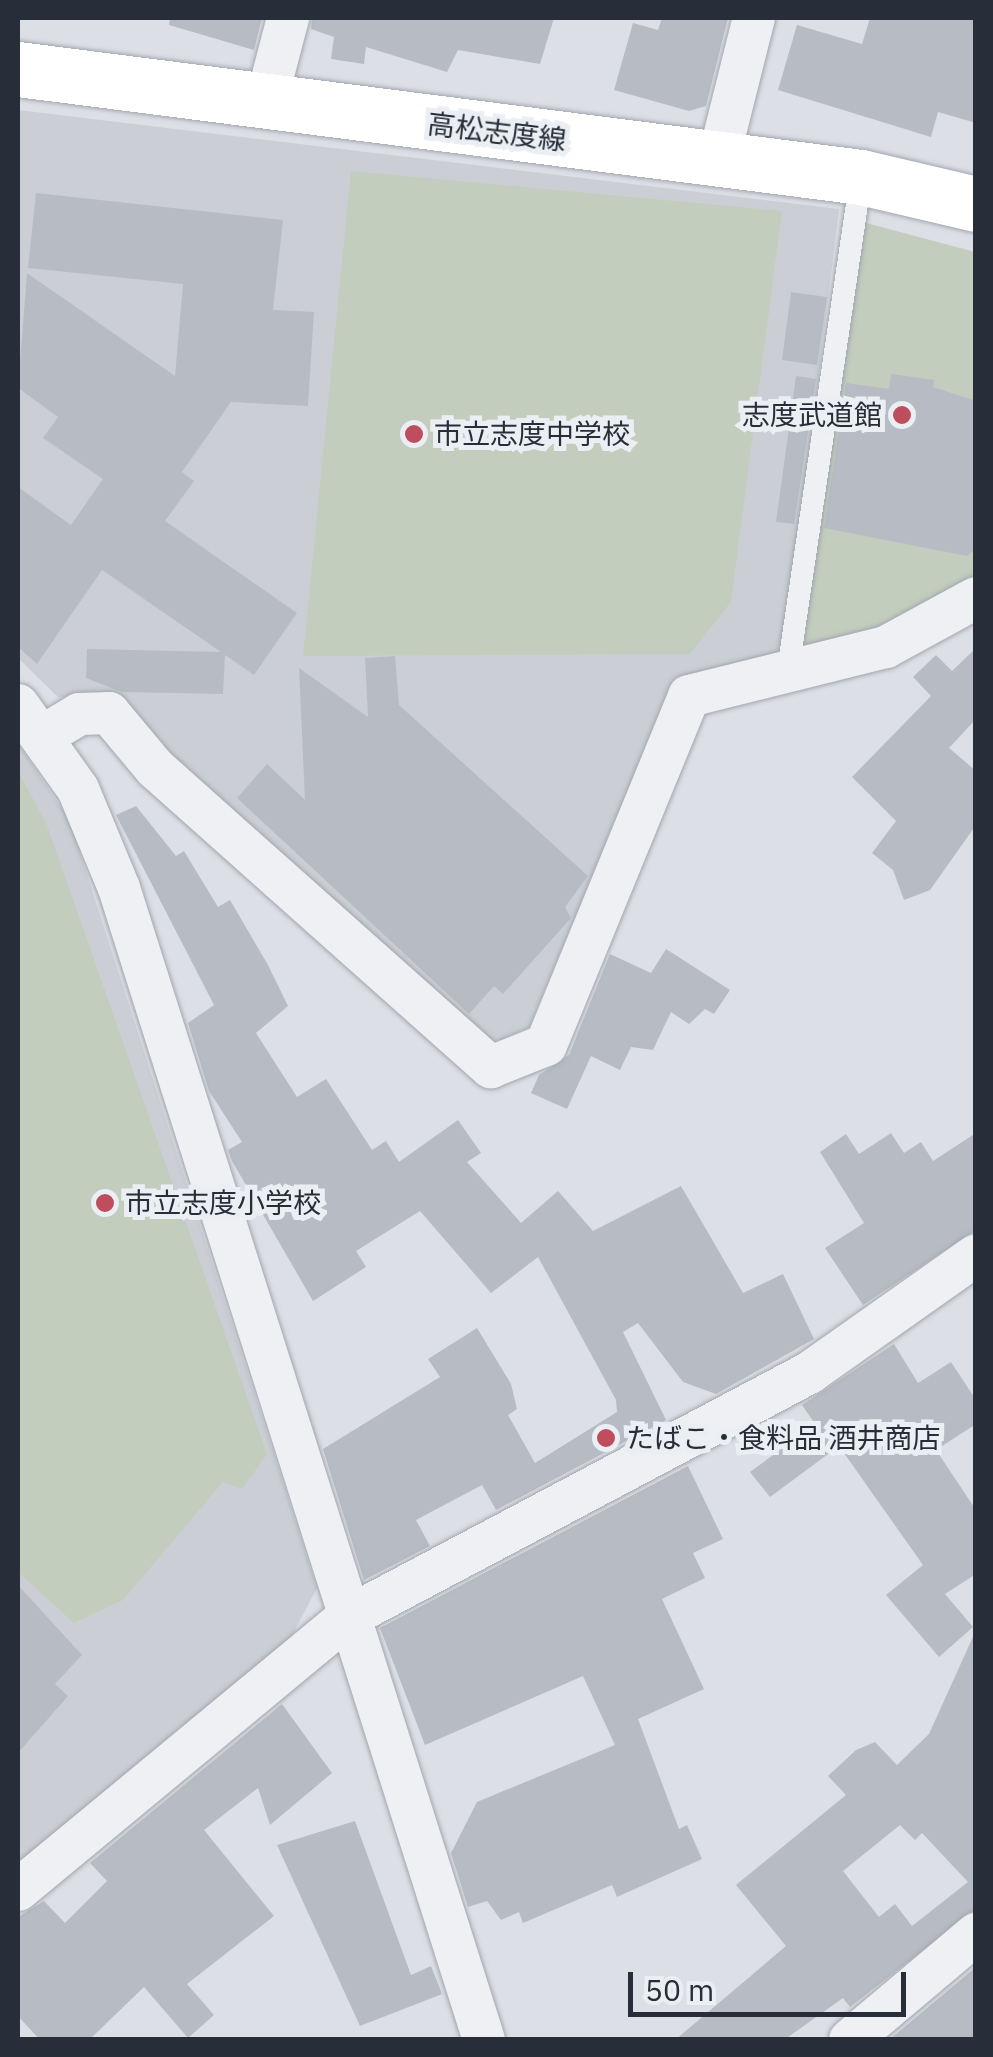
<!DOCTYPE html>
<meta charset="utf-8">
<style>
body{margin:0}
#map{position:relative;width:993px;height:2057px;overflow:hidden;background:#dcdfe5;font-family:"IBM Plex Sans","Noto Sans JP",sans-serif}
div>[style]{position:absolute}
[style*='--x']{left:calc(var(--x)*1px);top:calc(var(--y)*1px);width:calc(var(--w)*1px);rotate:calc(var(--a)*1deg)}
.built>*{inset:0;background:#cbcfd5}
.green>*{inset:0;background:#c2cdbe}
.building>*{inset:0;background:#b7bcc4}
.roads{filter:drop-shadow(0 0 2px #a2a6ae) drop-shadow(0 0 2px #a2a6ae)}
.lane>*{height:22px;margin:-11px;padding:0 11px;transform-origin:11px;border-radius:11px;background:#eef0f3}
.street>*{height:42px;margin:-21px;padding:0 21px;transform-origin:21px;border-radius:21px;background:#eef0f3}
.secondary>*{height:55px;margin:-27.5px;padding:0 27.5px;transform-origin:27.5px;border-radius:27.5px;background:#fff}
.dots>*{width:28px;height:28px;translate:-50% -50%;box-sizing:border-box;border:5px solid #ebeef3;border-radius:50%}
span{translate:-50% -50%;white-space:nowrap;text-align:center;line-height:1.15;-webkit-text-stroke:10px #ebeef3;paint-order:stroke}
.street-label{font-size:28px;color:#282e39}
.poi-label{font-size:28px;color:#282e39}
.right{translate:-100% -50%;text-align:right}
.left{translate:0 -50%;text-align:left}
.frame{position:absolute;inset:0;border:20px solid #282e39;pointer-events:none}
.scale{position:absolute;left:628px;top:1972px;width:278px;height:45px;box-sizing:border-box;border:5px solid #282e39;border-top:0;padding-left:12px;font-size:30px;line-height:35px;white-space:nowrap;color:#282e39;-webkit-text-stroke:8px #ebeef3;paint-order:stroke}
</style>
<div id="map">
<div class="built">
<div style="clip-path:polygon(18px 110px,839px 209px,784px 658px,676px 677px,529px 1027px,502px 1040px,465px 1036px,102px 699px,58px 697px,18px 658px)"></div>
<div style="clip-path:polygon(18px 744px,69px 819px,317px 1588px,287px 1645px,18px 1877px)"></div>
</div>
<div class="green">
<div style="clip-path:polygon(351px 171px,782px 211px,731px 602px,690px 654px,303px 656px)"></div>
<div style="clip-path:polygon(855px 220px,975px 252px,975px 577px,938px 604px,797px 663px)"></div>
<div style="clip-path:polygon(18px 771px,47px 825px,267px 1454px,242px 1489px,223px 1482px,123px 1600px,74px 1623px,18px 1572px)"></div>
</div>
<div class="building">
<div style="clip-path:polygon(170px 18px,262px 18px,254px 50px,169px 25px)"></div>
<div style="clip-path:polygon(312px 18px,554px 18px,540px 64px,458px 50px,447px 72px,366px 47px,364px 64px,331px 59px,334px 37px,311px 29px)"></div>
<div style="clip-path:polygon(662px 18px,728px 18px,706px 106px,689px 111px,614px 90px,633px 23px,658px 30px)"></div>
<div style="clip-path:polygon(870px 18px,976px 18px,976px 123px,938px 112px,931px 137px,778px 90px,797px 25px,862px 44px)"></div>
<div style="clip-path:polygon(36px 193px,283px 220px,273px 310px,314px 312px,308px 406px,231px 402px,182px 472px,194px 481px,165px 521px,297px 613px,254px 675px,225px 655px,223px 694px,122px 692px,86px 678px,87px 649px,221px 652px,102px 570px,37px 664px,18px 647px,18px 487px,71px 525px,103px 479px,43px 438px,58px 417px,18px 388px,27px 273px,175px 376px,183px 284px,28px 268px)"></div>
<div style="clip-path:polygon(791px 292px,827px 297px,817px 365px,782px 360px)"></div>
<div style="clip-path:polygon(891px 374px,934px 380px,933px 387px,976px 401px,976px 548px,967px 556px,824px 528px,846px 383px,889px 389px)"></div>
<div style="clip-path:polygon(796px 376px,816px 379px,794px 524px,776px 522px)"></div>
<div style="clip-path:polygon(976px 648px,976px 719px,949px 748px,976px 771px,976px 825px,930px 890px,904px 900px,893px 870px,872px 853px,896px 821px,852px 777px,931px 696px,913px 677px,936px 655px,952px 671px)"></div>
<div style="clip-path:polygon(395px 656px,399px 705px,588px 876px,565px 907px,571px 918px,503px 994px,494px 986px,469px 1014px,237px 798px,267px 764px,305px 800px,299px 668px,368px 717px,365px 658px)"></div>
<div style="clip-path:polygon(136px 806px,176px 856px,184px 851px,218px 907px,230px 900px,268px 965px,288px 1006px,256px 1033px,297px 1097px,326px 1079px,372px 1150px,386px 1141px,399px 1162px,458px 1120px,481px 1153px,467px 1162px,521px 1223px,558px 1191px,593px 1231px,681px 1186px,743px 1293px,783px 1274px,814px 1339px,716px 1394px,683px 1382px,638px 1323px,623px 1332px,666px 1420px,496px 1510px,482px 1485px,416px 1520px,430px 1546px,364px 1580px,323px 1449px,440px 1377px,428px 1359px,477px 1328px,511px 1384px,517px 1409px,508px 1415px,535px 1463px,617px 1412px,616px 1400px,538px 1257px,491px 1293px,420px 1211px,356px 1251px,366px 1267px,313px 1301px,232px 1161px,228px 1150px,242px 1142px,209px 1091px,188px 1023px,214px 1005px,116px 815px)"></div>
<div style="clip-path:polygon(666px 949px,730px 990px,714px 1014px,705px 1009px,689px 1024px,671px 1012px,653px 1050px,631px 1047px,620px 1070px,591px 1056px,567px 1109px,531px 1093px,539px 1075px,569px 1055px,610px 954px,651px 973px)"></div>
<div style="clip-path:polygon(891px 1133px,904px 1153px,921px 1142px,933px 1161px,976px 1133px,976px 1230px,863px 1305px,825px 1248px,864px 1223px,820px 1152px,846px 1134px,859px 1154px)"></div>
<div style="clip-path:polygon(894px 1344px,918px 1383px,951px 1362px,976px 1400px,976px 1424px,936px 1450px,976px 1510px,976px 1574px,945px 1594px,973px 1627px,939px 1657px,886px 1595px,923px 1565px,839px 1446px,770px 1497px,750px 1472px,815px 1424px,802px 1405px)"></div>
<div style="clip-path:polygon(688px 1466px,723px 1539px,693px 1553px,705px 1578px,662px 1599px,704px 1689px,638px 1719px,679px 1829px,687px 1825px,702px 1859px,617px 1897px,612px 1885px,523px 1923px,519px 1912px,501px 1920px,487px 1901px,468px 1907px,451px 1853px,477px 1802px,615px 1745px,583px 1676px,425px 1745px,380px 1628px)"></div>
<div style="clip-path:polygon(18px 1585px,82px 1655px,55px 1684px,68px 1696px,18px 1753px)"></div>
<div style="clip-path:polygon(evenodd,976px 1630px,975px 1910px,850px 2007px,843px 1998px,784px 2040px,675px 2040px,786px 1946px,736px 1885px,846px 1795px,828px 1776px,856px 1750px,875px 1742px,897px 1765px,929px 1734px,976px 1630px,900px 1825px,915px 1840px,922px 1833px,968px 1882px,912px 1926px,895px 1904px,879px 1917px,843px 1871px,900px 1825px)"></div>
<div style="clip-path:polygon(282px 1704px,332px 1773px,270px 1825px,258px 1788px,204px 1830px,274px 1916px,187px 1984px,214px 2015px,188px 2038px,144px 1987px,89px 2040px,40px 2040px,18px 2016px,18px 1917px,44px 1901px,65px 1923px,107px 1881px,90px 1863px)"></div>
<div style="clip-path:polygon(355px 1821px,411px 1975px,431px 1966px,442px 1994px,360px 2026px,277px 1845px)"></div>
<div style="clip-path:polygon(976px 1967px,975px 2040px,889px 2040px)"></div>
</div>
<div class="roads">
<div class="lane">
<div style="--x:787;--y:677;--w:505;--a:-81.58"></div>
</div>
<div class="street">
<div style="--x:266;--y:102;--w:87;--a:-75.3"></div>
<div style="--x:719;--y:157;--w:143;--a:-75.9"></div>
<div style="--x:18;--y:705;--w:103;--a:54.5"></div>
<div style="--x:78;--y:789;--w:107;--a:67.5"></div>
<div style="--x:119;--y:888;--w:1208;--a:72.42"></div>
<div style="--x:46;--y:734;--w:39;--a:-31"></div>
<div style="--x:79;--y:714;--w:30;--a:-2"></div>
<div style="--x:109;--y:713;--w:72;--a:50.1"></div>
<div style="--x:155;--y:768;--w:450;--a:41.7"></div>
<div style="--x:491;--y:1067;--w:59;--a:-21.8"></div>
<div style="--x:546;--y:1045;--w:377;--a:-67.7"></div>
<div style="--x:689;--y:696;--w:203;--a:-14"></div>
<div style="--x:886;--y:647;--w:102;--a:-28.6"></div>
<div style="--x:18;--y:1890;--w:428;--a:-39.6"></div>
<div style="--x:348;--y:1617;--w:522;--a:-27.89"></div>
<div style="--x:809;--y:1373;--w:204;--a:-35.2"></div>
<div style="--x:850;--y:2040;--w:165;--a:-40.1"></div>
</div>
<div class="secondary">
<div style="--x:18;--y:69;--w:850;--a:7.3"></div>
<div style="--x:861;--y:177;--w:118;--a:13.2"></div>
</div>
</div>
<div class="dots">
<div style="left:902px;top:415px;background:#be4d5d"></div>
<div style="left:414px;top:434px;background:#be4d5d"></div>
<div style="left:105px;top:1203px;background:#be4d5d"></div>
<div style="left:606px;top:1438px;background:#be4d5d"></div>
</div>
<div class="street-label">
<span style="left:497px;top:132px;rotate:7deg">高松志度線</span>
</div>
<div class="poi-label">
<span class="right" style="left:882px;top:415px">志度武道館</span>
<span class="left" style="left:434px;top:434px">市立志度中学校</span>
<span class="left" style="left:125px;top:1203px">市立志度小学校</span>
<span class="left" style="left:626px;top:1438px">たばこ・食料品 酒井商店</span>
</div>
<div class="frame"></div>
<div class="scale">50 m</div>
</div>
